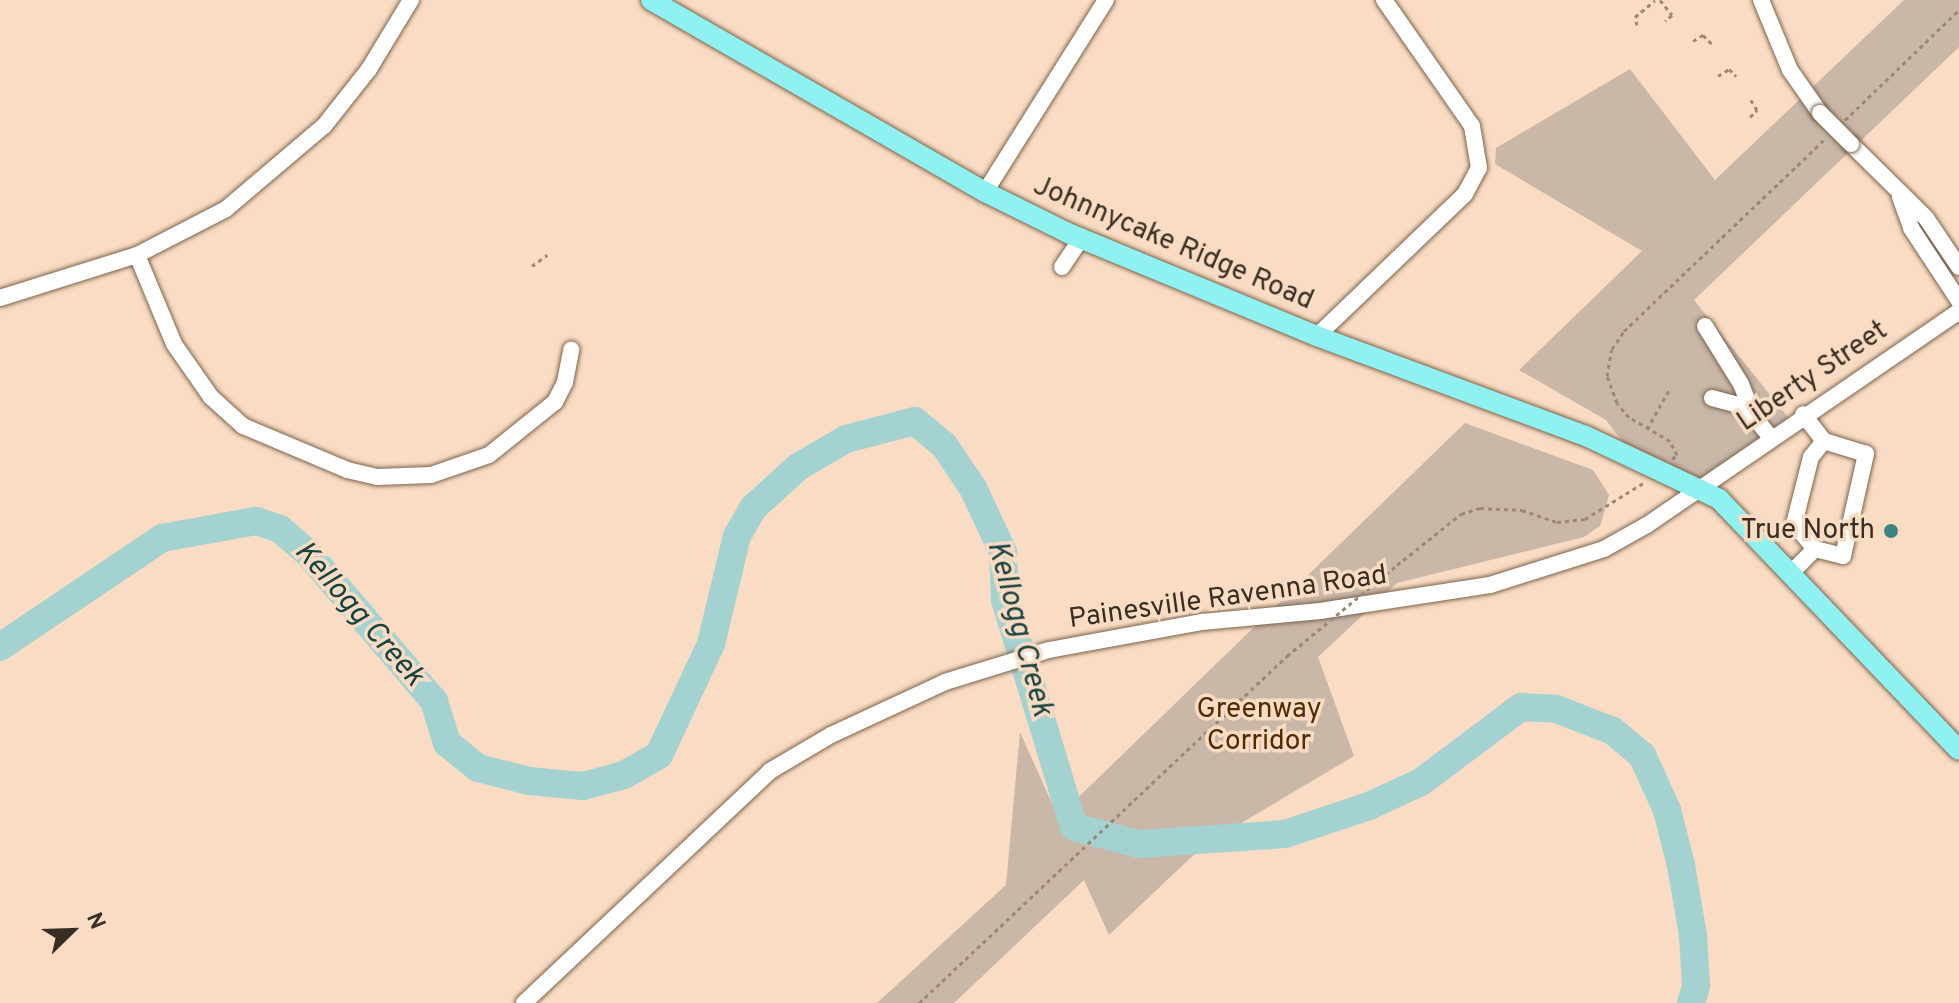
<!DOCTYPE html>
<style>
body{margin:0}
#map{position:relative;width:1959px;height:1003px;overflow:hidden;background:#f9dcc3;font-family:Overpass,sans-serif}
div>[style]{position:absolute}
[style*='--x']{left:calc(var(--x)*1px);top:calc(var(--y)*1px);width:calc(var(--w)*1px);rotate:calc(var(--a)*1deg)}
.green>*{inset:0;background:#c9b7a8}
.river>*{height:28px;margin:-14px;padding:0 14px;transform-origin:14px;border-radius:14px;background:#a4d2d0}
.path>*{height:3px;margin-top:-1.5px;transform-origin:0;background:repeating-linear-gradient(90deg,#9c8876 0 4px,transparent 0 8px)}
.roads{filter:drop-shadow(0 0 2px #7d644e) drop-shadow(0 0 2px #7d644e)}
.minor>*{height:16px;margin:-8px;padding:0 8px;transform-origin:8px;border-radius:8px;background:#fff}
.major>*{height:20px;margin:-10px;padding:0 10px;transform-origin:10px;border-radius:10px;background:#8ff2f0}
.path-bridge>*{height:3px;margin-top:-1.5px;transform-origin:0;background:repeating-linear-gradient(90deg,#9c8876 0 4px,transparent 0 8px)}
.bridges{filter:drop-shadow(0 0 2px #7d644e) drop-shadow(0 0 2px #7d644e)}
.minor-bridge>*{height:16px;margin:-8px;padding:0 8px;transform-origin:8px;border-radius:8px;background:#fff}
.dots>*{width:22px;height:22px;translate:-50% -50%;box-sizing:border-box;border:4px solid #f9dcc3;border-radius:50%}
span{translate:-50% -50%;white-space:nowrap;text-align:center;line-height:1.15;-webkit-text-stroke:7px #f9dcc3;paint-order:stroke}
.street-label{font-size:28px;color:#392e24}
.poi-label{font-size:28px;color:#392e24}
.right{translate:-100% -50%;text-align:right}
.park-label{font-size:28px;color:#522c00}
.water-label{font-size:30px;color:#184341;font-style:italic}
.north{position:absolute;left:32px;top:891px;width:80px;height:80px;-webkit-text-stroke:6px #f9dcc3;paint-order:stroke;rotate:67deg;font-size:22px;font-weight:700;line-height:32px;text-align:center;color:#392e24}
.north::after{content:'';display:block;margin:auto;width:28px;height:36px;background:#392e24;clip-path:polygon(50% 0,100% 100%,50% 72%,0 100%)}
</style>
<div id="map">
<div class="green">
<div style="clip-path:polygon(1904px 0,1959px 0,1959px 47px,1694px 300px,1791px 421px,1696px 482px,1644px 470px,1606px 420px,1519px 370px,1642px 251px,1495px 164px,1496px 148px,1630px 69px,1715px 180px)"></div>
<div style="clip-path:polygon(1465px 423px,1593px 470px,1609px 495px,1600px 526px,1584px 537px,1397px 583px,1318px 657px,1354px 756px,1203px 846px,1109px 935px,1084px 880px,954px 1003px,877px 1003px,1006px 885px,1020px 732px,1058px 817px)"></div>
</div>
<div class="river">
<div style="--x:0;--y:647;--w:195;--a:-33.9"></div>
<div style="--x:162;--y:538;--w:96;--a:-10.3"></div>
<div style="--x:256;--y:521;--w:25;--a:18"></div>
<div style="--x:280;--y:529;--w:37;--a:41"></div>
<div style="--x:308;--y:553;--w:194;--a:49.6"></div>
<div style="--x:434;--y:701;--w:44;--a:72.8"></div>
<div style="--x:447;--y:743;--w:40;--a:39"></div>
<div style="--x:478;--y:768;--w:53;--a:14.3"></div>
<div style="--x:529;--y:781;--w:54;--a:5.3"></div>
<div style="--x:583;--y:786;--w:42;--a:-15"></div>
<div style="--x:624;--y:775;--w:40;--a:-29.7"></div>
<div style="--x:659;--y:755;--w:123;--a:-64.9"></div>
<div style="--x:711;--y:644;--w:111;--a:-76.5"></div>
<div style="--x:737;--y:536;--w:32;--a:-60"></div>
<div style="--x:753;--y:508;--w:61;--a:-42.3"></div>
<div style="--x:798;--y:467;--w:56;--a:-30.3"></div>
<div style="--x:846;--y:439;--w:71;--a:-14.6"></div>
<div style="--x:915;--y:421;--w:38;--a:40"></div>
<div style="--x:944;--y:445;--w:52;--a:56"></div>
<div style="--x:973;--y:488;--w:71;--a:64.9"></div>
<div style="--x:1003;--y:552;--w:48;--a:87.6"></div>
<div style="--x:1005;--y:600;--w:237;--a:73.1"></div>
<div style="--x:1074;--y:827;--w:67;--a:14.7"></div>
<div style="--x:1139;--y:844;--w:146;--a:-3.9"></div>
<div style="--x:1285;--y:834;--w:89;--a:-18.4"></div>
<div style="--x:1369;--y:806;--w:57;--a:-24.8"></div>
<div style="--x:1421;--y:782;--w:125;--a:-36.9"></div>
<div style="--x:1521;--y:707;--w:35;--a:3"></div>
<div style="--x:1556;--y:709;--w:61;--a:21.1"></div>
<div style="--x:1613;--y:731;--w:38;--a:40"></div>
<div style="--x:1642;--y:755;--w:60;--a:65.6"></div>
<div style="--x:1667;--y:810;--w:57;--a:75.7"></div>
<div style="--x:1681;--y:865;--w:71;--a:80.3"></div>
<div style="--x:1693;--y:935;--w:51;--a:86.6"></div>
<div style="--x:1696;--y:986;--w:18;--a:106"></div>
</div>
<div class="path">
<div style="--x:1660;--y:0;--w:19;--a:51"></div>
<div style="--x:1672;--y:15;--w:9;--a:139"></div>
<div style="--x:1637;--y:25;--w:8;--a:-104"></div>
<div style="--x:1635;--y:17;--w:26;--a:-40"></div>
<div style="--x:1693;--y:41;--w:12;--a:-31"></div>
<div style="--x:1703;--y:35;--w:13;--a:45"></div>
<div style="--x:1718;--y:76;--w:13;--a:-32"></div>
<div style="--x:1729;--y:69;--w:10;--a:45"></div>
<div style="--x:1750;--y:117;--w:10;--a:-45"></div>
<div style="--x:1757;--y:110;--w:12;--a:-121"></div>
<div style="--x:1845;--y:120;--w:158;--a:-44"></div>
<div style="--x:532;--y:266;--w:19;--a:-36"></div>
<div style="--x:1647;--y:429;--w:48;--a:-60.3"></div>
<div style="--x:1672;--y:459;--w:6;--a:-39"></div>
<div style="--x:1677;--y:455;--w:16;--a:-117"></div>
<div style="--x:1670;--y:441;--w:48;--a:-149.7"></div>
<div style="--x:1629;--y:417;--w:18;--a:-131"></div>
<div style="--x:1617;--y:403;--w:29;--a:-110"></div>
<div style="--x:1607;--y:376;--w:27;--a:-80"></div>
<div style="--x:1612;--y:349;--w:22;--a:-56"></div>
<div style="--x:1624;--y:331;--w:278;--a:-43.7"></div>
<div style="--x:1397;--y:565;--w:82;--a:-38.6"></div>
<div style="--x:1461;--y:514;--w:20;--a:-18"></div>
<div style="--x:1480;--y:508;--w:42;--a:2.7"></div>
<div style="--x:1522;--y:510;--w:37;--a:19"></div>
<div style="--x:1557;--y:522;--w:28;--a:-6"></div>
<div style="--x:1585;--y:519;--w:70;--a:-31.7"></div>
<div style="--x:919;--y:1003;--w:506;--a:-43.32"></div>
</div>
<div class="roads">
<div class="minor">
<div style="--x:1761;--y:0;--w:76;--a:67.5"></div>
<div style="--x:1790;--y:70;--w:52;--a:55.1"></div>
<div style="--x:1851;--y:144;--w:105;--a:44.6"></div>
<div style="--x:1926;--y:218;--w:59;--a:56"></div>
<div style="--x:985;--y:192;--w:227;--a:-57.8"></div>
<div style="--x:1900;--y:197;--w:33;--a:70"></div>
<div style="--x:1911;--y:228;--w:87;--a:56.7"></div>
<div style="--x:137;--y:255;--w:96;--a:67.4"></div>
<div style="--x:174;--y:344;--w:65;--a:55.1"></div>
<div style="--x:211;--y:397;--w:43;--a:42.2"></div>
<div style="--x:243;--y:426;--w:113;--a:22.9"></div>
<div style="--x:347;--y:470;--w:31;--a:13"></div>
<div style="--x:377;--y:477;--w:54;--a:-2.1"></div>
<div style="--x:431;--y:475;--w:61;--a:-19"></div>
<div style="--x:489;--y:455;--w:85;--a:-38.8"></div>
<div style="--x:555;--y:402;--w:22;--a:-63"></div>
<div style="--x:565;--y:382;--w:33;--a:-79"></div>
<div style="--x:1062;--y:267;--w:34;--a:-56"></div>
<div style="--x:0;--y:298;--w:144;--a:-17.4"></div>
<div style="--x:137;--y:255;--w:100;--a:-27.3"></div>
<div style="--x:226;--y:209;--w:128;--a:-40.3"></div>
<div style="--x:324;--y:126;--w:73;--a:-51.7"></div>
<div style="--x:369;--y:69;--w:81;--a:-58.7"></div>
<div style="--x:1705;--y:326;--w:68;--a:58.2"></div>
<div style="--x:1741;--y:384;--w:28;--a:69"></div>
<div style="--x:1317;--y:336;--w:205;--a:-43.8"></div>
<div style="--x:1465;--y:194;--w:30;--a:-62"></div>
<div style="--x:1479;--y:168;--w:43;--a:-99.5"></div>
<div style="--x:1472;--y:126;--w:154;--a:-124.9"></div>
<div style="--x:1712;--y:398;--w:35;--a:15"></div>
<div style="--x:1746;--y:407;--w:38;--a:51"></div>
<div style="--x:1815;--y:549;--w:33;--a:-130"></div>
<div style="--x:1794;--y:524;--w:69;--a:-75.8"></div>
<div style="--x:1811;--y:457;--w:21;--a:-51"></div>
<div style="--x:1791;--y:573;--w:34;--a:-45"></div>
<div style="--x:1815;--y:549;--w:29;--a:14"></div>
<div style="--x:1843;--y:556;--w:105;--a:-77.3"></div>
<div style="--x:1866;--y:454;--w:44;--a:-162.8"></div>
<div style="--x:1824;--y:441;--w:34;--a:-128"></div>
<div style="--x:524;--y:1003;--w:338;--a:-43.3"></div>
<div style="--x:770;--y:771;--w:71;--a:-30.5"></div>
<div style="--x:831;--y:735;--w:126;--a:-24.9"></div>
<div style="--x:945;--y:682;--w:109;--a:-17.1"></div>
<div style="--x:1049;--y:650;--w:156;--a:-10.4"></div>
<div style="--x:1202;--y:622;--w:119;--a:-5.3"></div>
<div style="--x:1320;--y:611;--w:172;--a:-8.7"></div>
<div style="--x:1490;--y:585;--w:120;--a:-17.5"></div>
<div style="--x:1604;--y:549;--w:49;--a:-29.2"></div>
<div style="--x:1647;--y:525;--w:378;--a:-34.4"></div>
</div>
<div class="major">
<div style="--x:651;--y:0;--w:385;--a:29.9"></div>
<div style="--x:985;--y:192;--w:93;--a:26.3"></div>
<div style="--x:1068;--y:233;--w:269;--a:22.5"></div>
<div style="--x:1317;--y:336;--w:287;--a:20.4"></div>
<div style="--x:1586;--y:436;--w:147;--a:25.3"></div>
<div style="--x:1719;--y:499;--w:347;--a:46.3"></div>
</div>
</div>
<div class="path-bridge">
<div style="--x:1287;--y:656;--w:143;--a:-39.6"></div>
</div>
<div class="bridges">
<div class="minor-bridge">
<div style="--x:1820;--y:113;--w:44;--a:45"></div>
</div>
</div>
<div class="dots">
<div style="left:1891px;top:531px;background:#3d8582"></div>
</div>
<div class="street-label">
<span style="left:1173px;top:244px;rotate:23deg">Johnnycake Ridge Road</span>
<span style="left:1813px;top:377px;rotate:-34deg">Liberty Street</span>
<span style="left:1228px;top:598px;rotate:-8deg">Painesville Ravenna Road</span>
</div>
<div class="poi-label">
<span class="right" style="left:1875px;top:531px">True North</span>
</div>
<div class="park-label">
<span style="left:1259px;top:726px">Greenway<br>Corridor</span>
</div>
<div class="water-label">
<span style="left:358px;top:615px;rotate:49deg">Kellogg Creek</span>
<span style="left:1018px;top:629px;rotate:75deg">Kellogg Creek</span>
</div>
<div class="north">N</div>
</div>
